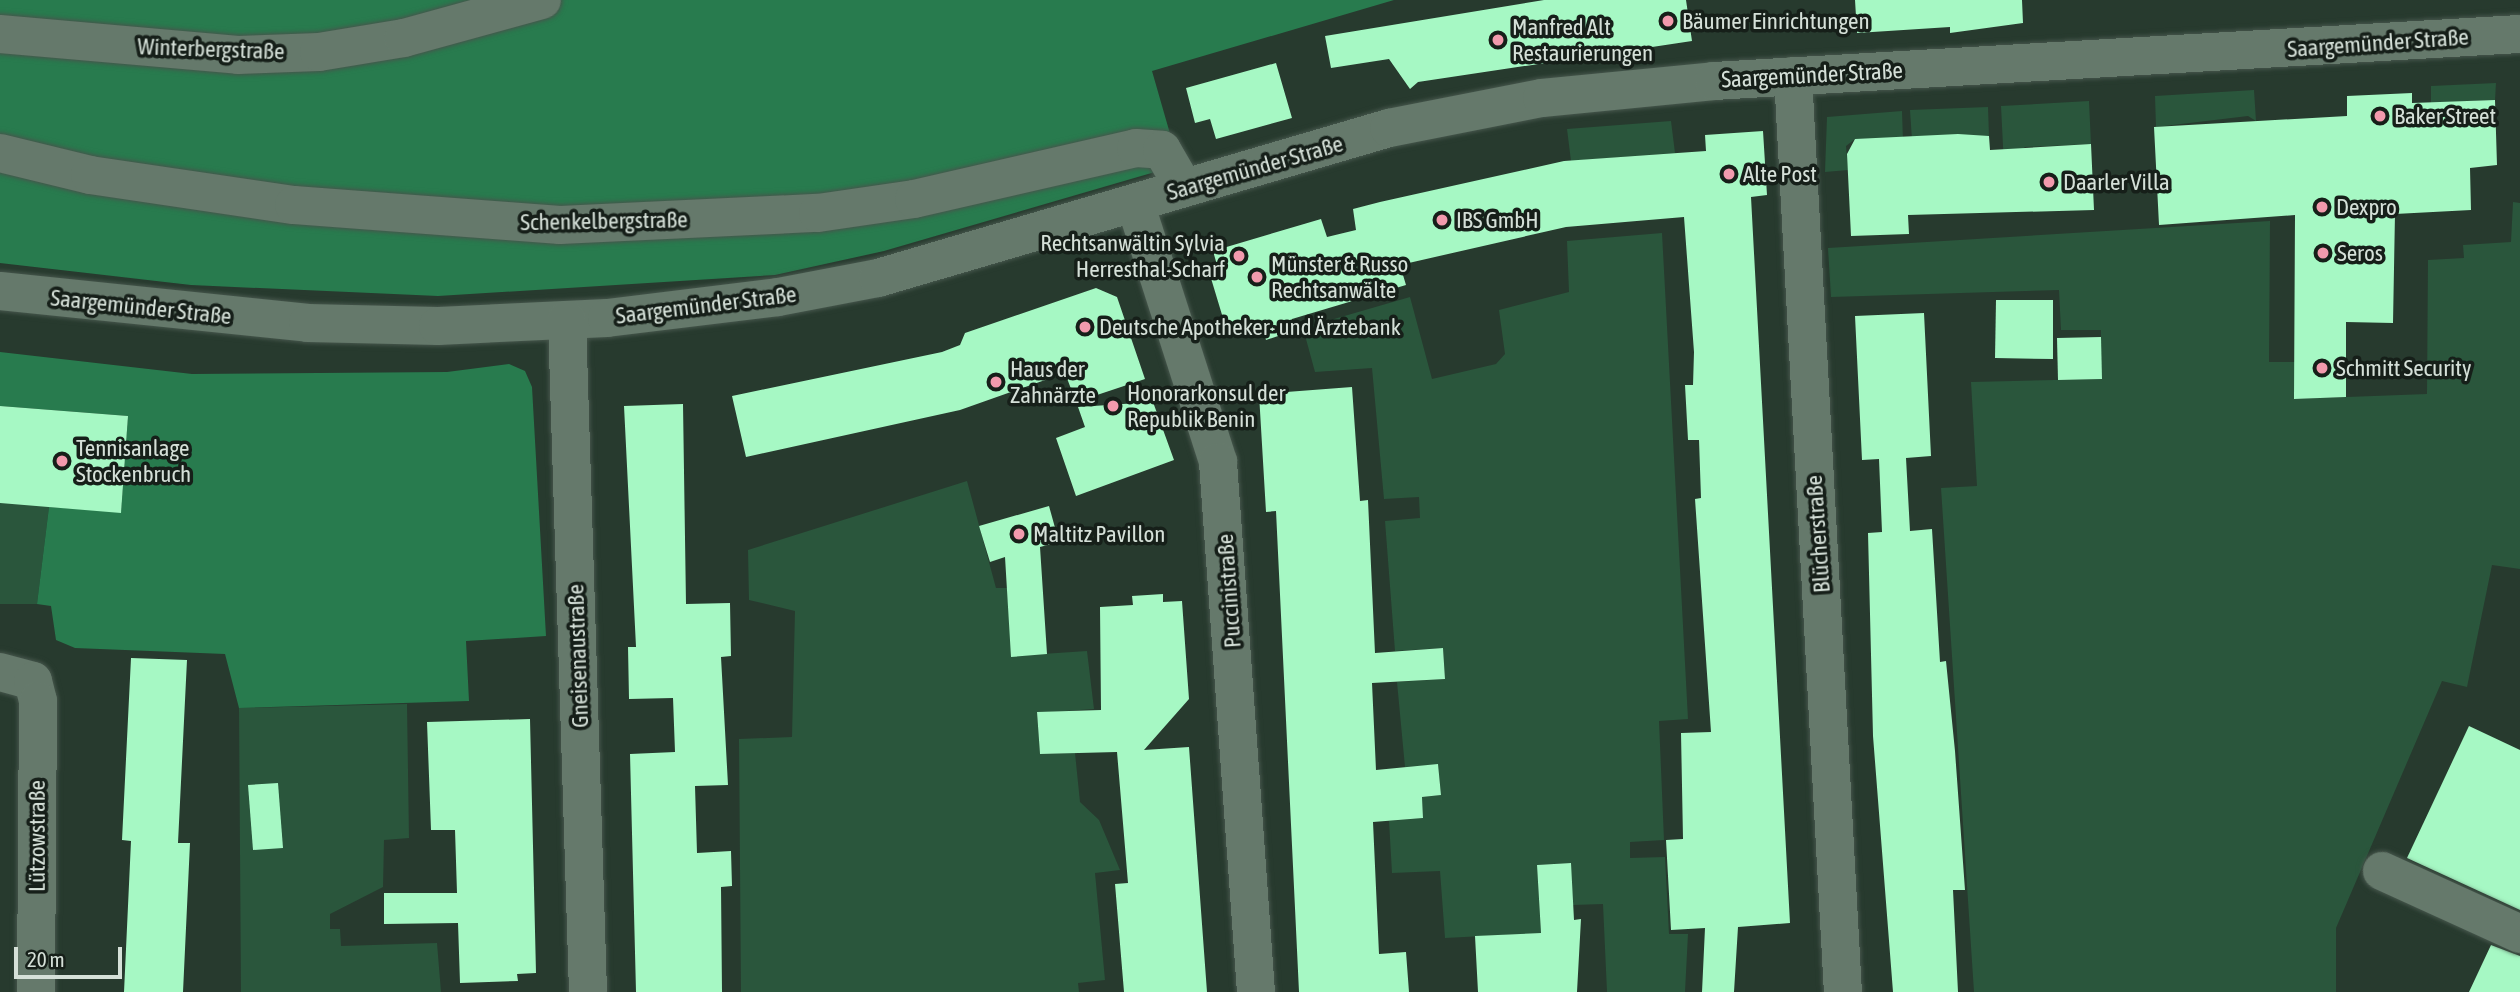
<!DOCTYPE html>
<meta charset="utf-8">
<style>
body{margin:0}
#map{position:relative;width:2520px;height:992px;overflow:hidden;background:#273a2e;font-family:"Asap Condensed",sans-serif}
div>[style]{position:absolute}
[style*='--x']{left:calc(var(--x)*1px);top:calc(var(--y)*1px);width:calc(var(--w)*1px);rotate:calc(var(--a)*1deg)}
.green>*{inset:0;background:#2a563c}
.forest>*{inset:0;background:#287b4e}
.building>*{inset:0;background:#a6f8c4}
.roads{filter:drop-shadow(0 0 2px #46564c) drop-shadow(0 0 2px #46564c)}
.minor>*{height:38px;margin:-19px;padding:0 19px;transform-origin:19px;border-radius:19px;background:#65796b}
.dots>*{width:19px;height:19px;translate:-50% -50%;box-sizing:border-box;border:4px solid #161f19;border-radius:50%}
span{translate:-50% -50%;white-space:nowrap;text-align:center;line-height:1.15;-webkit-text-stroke:7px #161f19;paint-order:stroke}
.poi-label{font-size:23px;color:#d5e0d8}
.left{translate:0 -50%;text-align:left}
.right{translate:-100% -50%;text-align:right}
.street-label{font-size:23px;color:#d5e0d8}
.scale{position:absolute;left:14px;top:947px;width:108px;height:32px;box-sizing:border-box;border:4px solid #d5e0d8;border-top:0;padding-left:9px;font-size:21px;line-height:24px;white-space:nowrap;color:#d5e0d8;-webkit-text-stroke:5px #161f19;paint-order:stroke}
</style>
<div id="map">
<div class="green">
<div style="clip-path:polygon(2496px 83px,2495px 100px,2431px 103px,2431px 86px)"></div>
<div style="clip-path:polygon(2254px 90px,2256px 121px,2248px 116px,2156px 127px,2155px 96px)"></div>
<div style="clip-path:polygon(2089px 101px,2091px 144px,2025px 147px,2004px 166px,2001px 106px)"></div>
<div style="clip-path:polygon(1988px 107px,1989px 136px,1912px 140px,1910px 110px)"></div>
<div style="clip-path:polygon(1902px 111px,1903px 141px,1855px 139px,1846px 146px,1848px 170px,1825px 172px,1827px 117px)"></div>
<div style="clip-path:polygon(1671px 121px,1675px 153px,1571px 161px,1567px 129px)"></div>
<div style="clip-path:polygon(2513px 202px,2520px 203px,2520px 569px,2492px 565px,2467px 687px,2442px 681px,2336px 928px,2336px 992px,1974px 992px,1941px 488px,1977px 486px,1971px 382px,2101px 379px,2101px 330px,2061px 330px,2059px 290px,1831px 297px,1828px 248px,2270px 221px,2269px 362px,2295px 362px,2294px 399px,2427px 394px,2428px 260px,2464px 258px,2463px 245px,2511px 242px)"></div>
<div style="clip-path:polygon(1662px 233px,1688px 719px,1659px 721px,1664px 840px,1630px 842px,1630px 858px,1665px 857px,1669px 934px,1688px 934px,1685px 992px,1607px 992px,1603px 904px,1573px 905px,1570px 863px,1537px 865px,1541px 933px,1445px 938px,1440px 871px,1392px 873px,1389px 821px,1423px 818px,1422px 797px,1441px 795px,1438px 765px,1405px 767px,1397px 682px,1445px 679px,1443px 648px,1395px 651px,1385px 521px,1420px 518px,1419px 497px,1384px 499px,1372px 368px,1315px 372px,1303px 328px,1410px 297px,1432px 379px,1496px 364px,1505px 354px,1499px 310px,1569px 292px,1567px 241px)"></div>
<div style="clip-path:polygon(0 406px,128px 416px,121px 513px,49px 507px,37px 604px,0 604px)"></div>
<div style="clip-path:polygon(967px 481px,996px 588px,1007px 588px,1012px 656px,1087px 651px,1094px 709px,1037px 713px,1040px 754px,1075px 753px,1080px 802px,1099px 820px,1120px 870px,1095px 873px,1105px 980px,1078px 983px,1079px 992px,741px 992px,739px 739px,792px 737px,795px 611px,749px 600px,748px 550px)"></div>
<div style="clip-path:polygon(407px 704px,409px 838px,384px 840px,383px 887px,330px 914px,330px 929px,340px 929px,341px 946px,437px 943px,441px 992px,241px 992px,239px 708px)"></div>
</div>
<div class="forest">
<div style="clip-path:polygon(0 0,1394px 0,1152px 71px,1179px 165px,884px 251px,775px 275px,438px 296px,191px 285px,0 263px)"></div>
<div style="clip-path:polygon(0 352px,192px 374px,447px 372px,509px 364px,525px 371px,532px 387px,546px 636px,466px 641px,469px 701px,239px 708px,225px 654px,75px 648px,56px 640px,51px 606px,37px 604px,49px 507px,121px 512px,128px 416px,0 406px)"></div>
</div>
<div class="building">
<div style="clip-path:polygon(1544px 0,1686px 0,1692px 41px,1418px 82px,1410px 89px,1389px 59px,1331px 68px,1325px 36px)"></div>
<div style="clip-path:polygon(1855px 0,2022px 0,2023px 23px,1950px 33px,1950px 27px,1857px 33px)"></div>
<div style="clip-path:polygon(1276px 63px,1292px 118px,1216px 139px,1210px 119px,1195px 123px,1186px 88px)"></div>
<div style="clip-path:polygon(2412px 93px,2412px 103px,2495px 100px,2497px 165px,2470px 168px,2471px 210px,2395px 214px,2393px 323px,2346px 322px,2346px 397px,2294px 399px,2295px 215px,2159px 225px,2154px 127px,2347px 116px,2347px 96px)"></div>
<div style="clip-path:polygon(1763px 131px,1767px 195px,1751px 197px,1790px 923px,1738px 927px,1734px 992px,1702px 992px,1705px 928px,1671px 930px,1666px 840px,1683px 839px,1681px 733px,1711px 732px,1695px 499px,1701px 498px,1699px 440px,1688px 440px,1685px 385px,1693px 385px,1694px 352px,1684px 217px,1566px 227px,1400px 265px,1406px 285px,1292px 319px,1290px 332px,1266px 340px,1262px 328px,1229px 338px,1210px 275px,1219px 272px,1213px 251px,1321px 219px,1327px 237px,1356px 230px,1353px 209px,1380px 202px,1564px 161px,1706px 151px,1705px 135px)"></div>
<div style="clip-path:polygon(1958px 134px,1989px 136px,1990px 150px,2091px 144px,2094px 210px,1908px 215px,1909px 234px,1851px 236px,1847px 154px,1855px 139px)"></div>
<div style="clip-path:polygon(1096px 288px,1117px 297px,1145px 379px,1076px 402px,1065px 373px,960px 410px,746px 457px,732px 396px,942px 352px,960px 345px,965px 333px)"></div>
<div style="clip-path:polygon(1996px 300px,2053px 300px,2053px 359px,1995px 358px)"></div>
<div style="clip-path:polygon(1924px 313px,1931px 456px,1906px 458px,1910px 531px,1932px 529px,1940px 662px,1946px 661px,1955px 751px,1965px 890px,1953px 890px,1958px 992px,1893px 992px,1873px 736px,1868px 533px,1882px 532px,1879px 459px,1862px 460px,1855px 316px)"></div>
<div style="clip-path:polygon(2101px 337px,2102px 379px,2058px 380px,2057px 338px)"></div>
<div style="clip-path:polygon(1352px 387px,1360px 501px,1368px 500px,1375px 653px,1443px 648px,1445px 679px,1372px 683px,1376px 770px,1438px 764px,1441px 795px,1422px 797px,1423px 818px,1373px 822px,1379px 954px,1406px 952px,1409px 992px,1299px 992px,1276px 511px,1266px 512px,1259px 394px)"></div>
<div style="clip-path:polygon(1153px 402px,1174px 460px,1076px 496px,1056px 438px,1085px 427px,1078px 407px)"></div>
<div style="clip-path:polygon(683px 404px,686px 604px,730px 603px,731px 656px,721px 657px,728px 785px,695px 786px,697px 853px,731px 851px,732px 886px,721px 887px,722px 992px,636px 992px,630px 754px,675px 752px,673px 698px,629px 699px,628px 647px,636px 647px,624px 406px)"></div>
<div style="clip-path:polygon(0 406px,128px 416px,121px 513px,0 503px)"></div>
<div style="clip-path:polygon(1049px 506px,1059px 542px,1040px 547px,1047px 654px,1011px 657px,1005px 557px,990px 562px,979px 526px)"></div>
<div style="clip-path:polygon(1163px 594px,1163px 602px,1182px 601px,1189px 699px,1144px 750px,1189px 747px,1207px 992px,1124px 992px,1115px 884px,1128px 883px,1117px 752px,1040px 754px,1037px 712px,1101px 710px,1100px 607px,1133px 605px,1132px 596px)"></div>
<div style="clip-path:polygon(131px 658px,187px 660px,178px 843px,190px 843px,183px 992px,124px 992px,131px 841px,122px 840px)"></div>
<div style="clip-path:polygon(530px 719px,536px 973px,517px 974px,518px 981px,460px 983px,458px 923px,384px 924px,384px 893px,457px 893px,455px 830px,431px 830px,427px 722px)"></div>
<div style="clip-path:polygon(2469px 726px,2520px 750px,2520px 910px,2407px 858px)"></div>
<div style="clip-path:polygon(278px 783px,283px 848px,253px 850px,248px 785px)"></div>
<div style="clip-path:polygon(1571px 863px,1574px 920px,1581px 919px,1577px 992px,1478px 992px,1475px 936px,1541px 933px,1537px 865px)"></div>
<div style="clip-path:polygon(2491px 945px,2520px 956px,2520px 992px,2469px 992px)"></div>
</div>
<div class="roads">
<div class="minor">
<div style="--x:0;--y:34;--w:239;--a:5"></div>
<div style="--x:238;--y:55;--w:81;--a:-2.1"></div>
<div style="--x:319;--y:52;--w:86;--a:-9.4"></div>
<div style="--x:404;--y:38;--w:143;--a:-15.4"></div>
<div style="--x:1793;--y:76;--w:917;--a:86.88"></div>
<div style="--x:0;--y:153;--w:93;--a:13.7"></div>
<div style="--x:90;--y:175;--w:206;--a:8.4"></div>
<div style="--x:294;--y:205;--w:267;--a:4.3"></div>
<div style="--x:560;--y:225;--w:258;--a:-2.7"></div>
<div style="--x:818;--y:213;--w:97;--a:-8.3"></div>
<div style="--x:914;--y:199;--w:228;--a:-12.9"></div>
<div style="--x:1136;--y:148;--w:26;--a:4"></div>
<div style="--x:1162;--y:150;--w:44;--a:59.9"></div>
<div style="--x:1135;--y:203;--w:272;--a:72.2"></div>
<div style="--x:1218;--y:462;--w:531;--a:85.9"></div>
<div style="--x:0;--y:291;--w:310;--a:5.9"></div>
<div style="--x:308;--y:323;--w:130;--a:1.3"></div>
<div style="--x:438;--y:326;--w:169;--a:-2.7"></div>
<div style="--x:607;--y:318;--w:172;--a:-7"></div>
<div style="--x:778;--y:297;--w:102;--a:-10.8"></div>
<div style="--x:878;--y:278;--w:533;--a:-16.36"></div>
<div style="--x:1389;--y:128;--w:156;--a:-11.1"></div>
<div style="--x:1542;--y:98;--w:173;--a:-5.6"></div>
<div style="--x:1714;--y:81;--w:807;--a:-3.34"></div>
<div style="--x:567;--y:320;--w:672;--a:88.21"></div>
<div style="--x:0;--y:672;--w:34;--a:15"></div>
<div style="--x:33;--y:681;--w:21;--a:76"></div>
<div style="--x:38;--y:701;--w:291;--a:90.4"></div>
<div style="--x:2382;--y:871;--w:152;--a:24.5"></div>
</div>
</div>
<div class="dots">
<div style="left:1668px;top:21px;background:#f29aad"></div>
<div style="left:1498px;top:40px;background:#f29aad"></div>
<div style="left:2380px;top:116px;background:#f29aad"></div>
<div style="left:1729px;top:174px;background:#f29aad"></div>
<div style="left:2049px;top:182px;background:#f29aad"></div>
<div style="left:2322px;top:207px;background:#f29aad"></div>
<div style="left:1442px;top:220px;background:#f29aad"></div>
<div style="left:2323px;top:253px;background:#f29aad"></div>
<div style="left:1239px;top:256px;background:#f29aad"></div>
<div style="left:1257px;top:277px;background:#f29aad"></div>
<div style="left:1085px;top:327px;background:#f29aad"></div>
<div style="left:2322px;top:368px;background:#f29aad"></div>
<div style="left:996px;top:382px;background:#f29aad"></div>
<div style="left:1113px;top:406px;background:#f29aad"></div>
<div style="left:62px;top:461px;background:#f29aad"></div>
<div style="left:1019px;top:534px;background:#f29aad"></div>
</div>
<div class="poi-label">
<span class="left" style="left:1682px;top:21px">Bäumer Einrichtungen</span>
<span class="left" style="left:1512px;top:40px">Manfred Alt<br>Restaurierungen</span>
<span class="left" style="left:2394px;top:116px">Baker Street</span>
<span class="left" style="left:1743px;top:174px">Alte Post</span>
<span class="left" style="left:2063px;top:182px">Daarler Villa</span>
<span class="left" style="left:2336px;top:207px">Dexpro</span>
<span class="left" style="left:1456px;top:220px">IBS GmbH</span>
<span class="right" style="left:1225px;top:256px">Rechtsanwältin Sylvia<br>Herresthal-Scharf</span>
<span class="left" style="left:2337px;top:253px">Seros</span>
<span class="left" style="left:1271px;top:277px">Münster &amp; Russo<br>Rechtsanwälte</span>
<span class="left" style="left:1099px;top:327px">Deutsche Apotheker- und Ärztebank</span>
<span class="left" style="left:2336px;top:368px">Schmitt Security</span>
<span class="left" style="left:1010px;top:382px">Haus der<br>Zahnärzte</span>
<span class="left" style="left:1127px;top:406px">Honorarkonsul der<br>Republik Benin</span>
<span class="left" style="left:76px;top:461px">Tennisanlage<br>Stockenbruch</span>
<span class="left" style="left:1033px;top:534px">Maltitz Pavillon</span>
</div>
<div class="street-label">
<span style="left:2378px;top:43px;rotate:-4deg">Saargemünder Straße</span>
<span style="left:211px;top:49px;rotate:2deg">Winterbergstraße</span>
<span style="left:1812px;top:75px;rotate:-3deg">Saargemünder Straße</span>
<span style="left:1255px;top:168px;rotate:-16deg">Saargemünder Straße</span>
<span style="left:604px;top:221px;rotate:-1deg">Schenkelbergstraße</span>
<span style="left:706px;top:305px;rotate:-7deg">Saargemünder Straße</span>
<span style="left:141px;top:307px;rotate:6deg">Saargemünder Straße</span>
<span style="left:1818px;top:534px;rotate:-94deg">Blücherstraße</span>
<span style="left:1229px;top:591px;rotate:-94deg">Puccinistraße</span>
<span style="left:578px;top:656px;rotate:-92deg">Gneisenaustraße</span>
<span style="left:37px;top:836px;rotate:-90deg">Lützowstraße</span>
</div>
<div class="scale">20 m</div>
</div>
